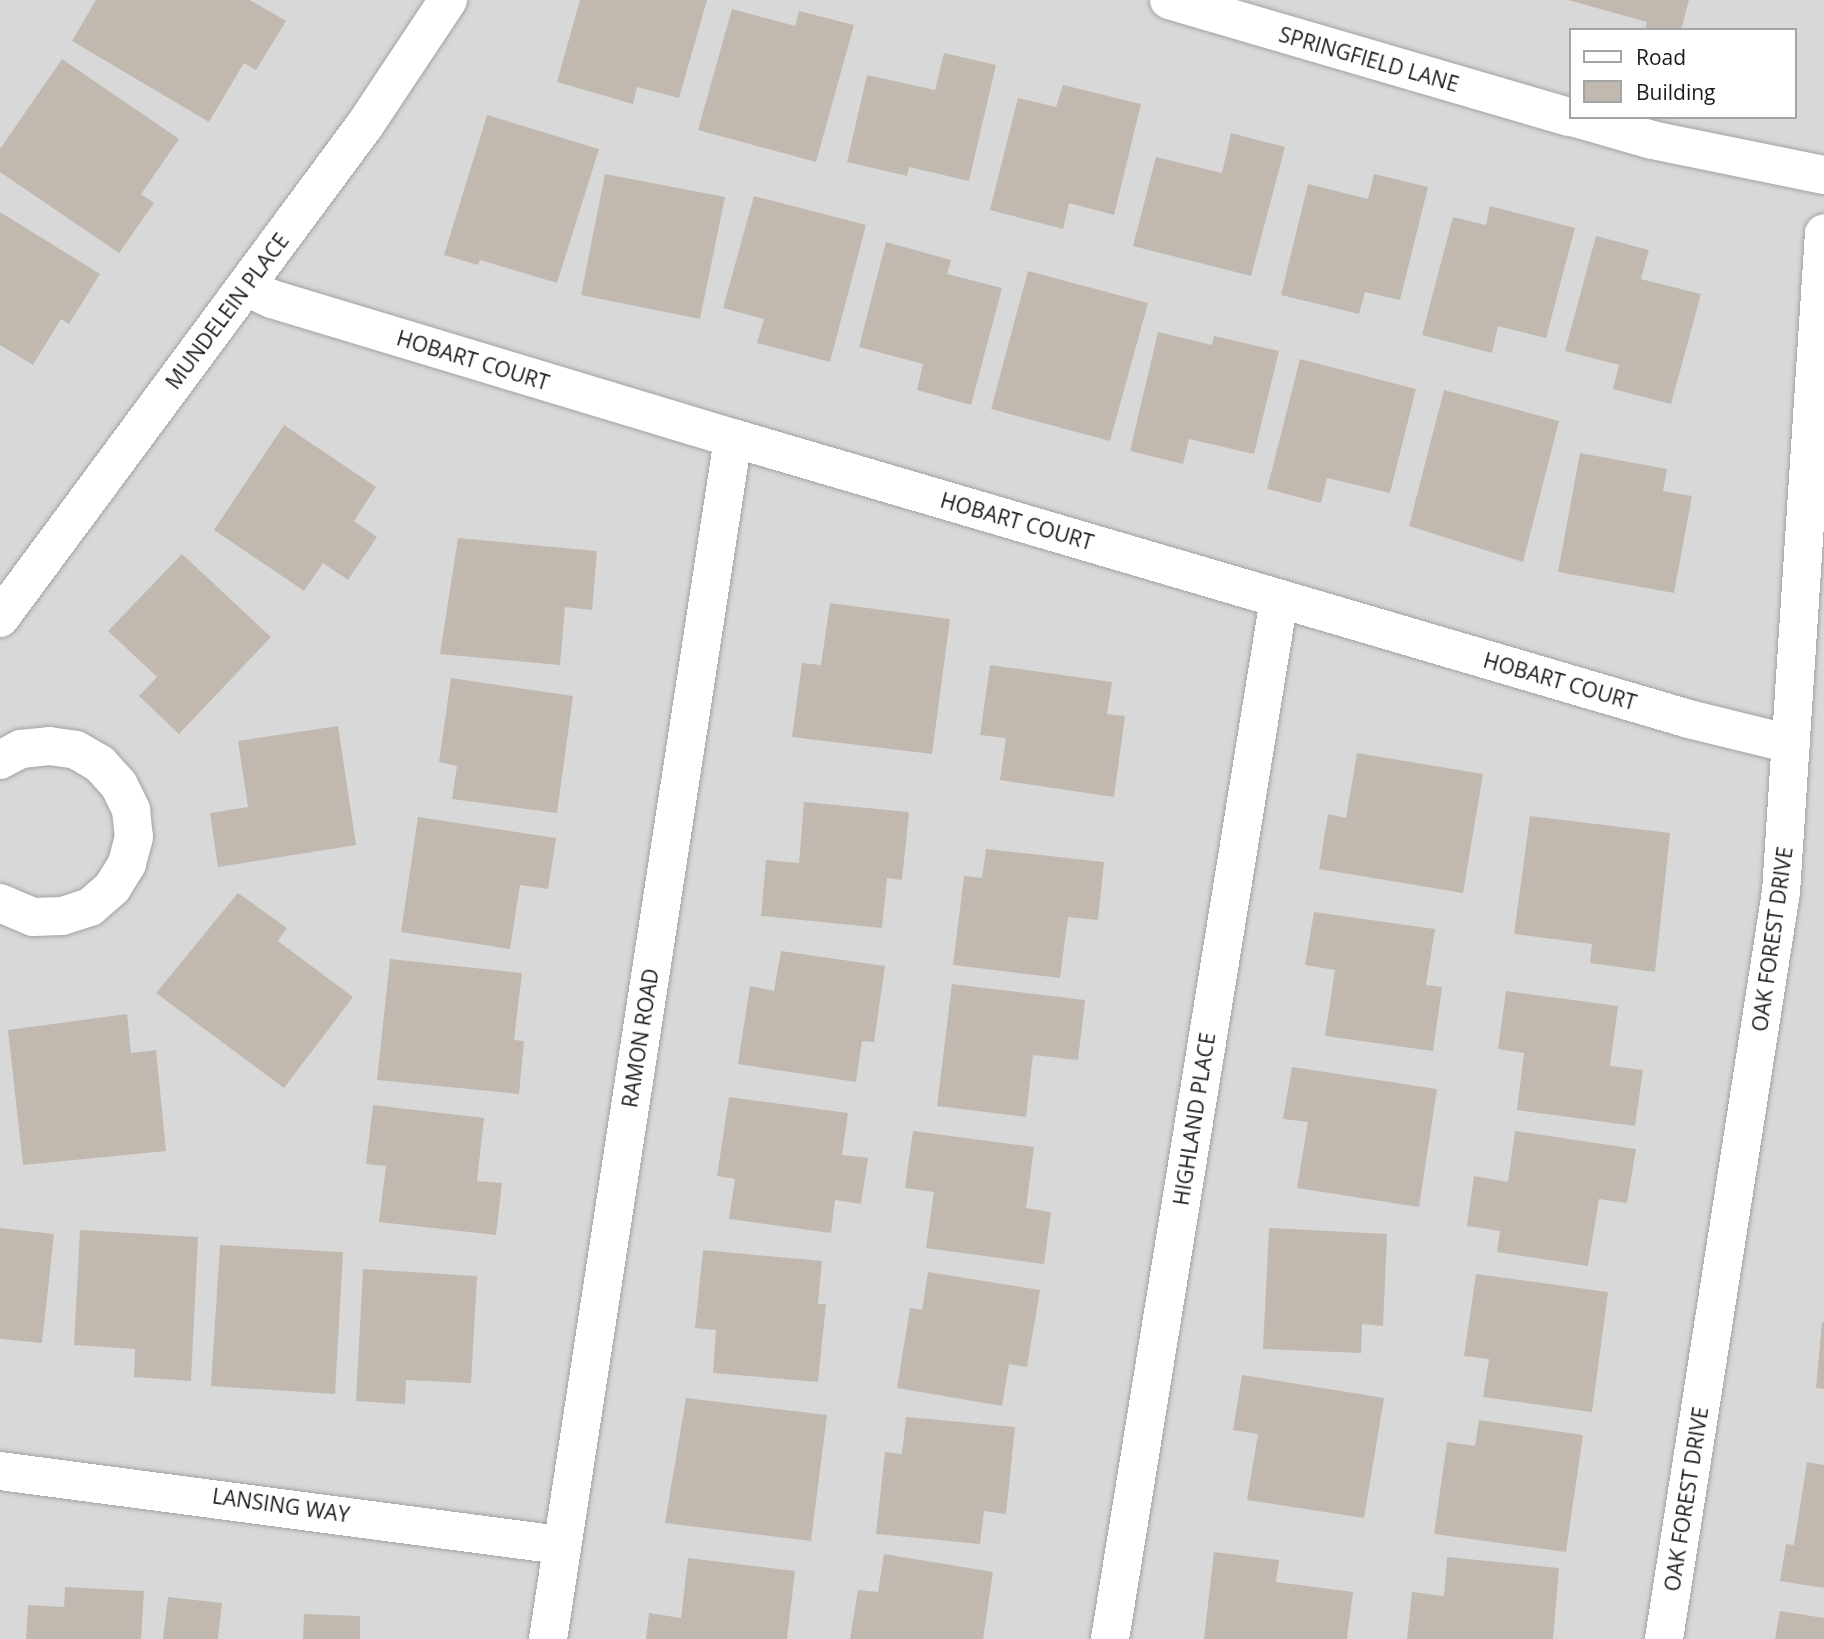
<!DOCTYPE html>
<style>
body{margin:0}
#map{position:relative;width:1824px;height:1639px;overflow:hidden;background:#edeae0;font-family:"Open Sans",sans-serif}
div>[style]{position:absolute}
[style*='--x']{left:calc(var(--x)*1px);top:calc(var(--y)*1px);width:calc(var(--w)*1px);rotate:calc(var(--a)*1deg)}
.residential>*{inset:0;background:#d9d8d8}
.building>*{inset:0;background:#c1b9b0}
.roads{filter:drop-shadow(0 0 2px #a2a2a2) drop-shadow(0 0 2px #a2a2a2)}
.minor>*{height:38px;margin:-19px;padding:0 19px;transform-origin:19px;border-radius:19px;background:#fff}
span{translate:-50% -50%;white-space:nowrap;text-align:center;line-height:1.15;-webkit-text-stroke:5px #fff;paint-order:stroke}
.street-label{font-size:21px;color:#1b1b1b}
.legend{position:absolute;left:1569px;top:28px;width:228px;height:91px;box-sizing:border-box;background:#fff;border:2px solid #a4a4a4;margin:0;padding:9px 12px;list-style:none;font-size:21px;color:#1b1b1b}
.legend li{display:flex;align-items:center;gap:14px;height:35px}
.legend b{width:35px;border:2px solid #a4a4a4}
</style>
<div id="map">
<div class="residential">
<div style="clip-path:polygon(evenodd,0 0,1824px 0,1824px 1639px,0 1639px,0 0,1570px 30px,1794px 30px,1794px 117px,1570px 117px,1570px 30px)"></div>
</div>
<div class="building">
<div style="clip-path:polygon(96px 0,250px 0,286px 21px,256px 70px,244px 63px,209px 122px,72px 41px)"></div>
<div style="clip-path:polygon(580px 0,707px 0,679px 98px,637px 87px,633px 104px,557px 82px)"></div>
<div style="clip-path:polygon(1568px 0,1689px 0,1681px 30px,1645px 29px,1647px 22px)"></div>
<div style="clip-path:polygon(732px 9px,795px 26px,799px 11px,854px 25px,816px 162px,698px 130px)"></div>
<div style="clip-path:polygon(944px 53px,996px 65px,969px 181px,909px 167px,907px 176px,847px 162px,867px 75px,935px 90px)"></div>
<div style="clip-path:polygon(62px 59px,179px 139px,141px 194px,154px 203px,119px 253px,0 172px,0 149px)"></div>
<div style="clip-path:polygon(1063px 85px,1141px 104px,1114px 215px,1069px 203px,1063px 229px,990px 210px,1018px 98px,1056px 107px)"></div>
<div style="clip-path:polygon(487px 115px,599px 149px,557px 283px,480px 260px,478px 265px,444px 255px)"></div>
<div style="clip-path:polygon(1231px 133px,1285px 147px,1251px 276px,1133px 246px,1156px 157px,1222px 173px)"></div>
<div style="clip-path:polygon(605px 174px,725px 197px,700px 319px,581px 295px)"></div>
<div style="clip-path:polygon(1374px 174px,1428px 187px,1400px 300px,1365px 292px,1359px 314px,1281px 295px,1308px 184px,1368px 199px)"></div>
<div style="clip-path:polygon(754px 196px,866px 225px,830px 362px,757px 343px,764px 319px,723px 308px)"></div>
<div style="clip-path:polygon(1490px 206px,1575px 228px,1546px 338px,1498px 326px,1492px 353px,1422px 335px,1453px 217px,1486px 225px)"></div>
<div style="clip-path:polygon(0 212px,100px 274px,69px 324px,61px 319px,33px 365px,0 345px)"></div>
<div style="clip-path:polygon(1596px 236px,1649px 250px,1641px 279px,1701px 294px,1671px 404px,1613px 389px,1619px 365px,1565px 351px)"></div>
<div style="clip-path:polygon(886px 242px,951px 260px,947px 274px,1002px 288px,971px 405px,917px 390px,923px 364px,859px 347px)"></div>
<div style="clip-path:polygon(1028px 271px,1148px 303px,1110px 441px,991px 409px)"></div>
<div style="clip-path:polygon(1158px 332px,1212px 345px,1214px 336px,1279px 351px,1254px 454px,1189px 439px,1183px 464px,1130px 451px)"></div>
<div style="clip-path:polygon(1300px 359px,1416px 389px,1390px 493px,1327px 478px,1321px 503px,1267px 489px)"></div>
<div style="clip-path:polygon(1444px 390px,1559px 421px,1523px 562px,1409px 526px)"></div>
<div style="clip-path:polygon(284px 425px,376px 487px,354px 521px,377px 537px,348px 580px,323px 563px,304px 591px,214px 530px)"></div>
<div style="clip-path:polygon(1580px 453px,1667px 469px,1663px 491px,1692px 496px,1674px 593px,1558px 572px)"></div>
<div style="clip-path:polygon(458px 538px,597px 551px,592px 610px,565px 607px,560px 665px,440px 654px)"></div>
<div style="clip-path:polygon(182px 554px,271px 637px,179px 734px,139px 696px,157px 677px,108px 631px)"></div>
<div style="clip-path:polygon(830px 603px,950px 619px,932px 754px,792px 737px,802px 663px,821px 665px)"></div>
<div style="clip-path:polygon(990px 665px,1112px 682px,1107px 714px,1125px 716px,1114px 797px,1000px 780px,1006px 738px,980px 735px)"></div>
<div style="clip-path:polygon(451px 678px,573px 696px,557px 813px,452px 799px,457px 766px,439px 762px)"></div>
<div style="clip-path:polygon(338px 726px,356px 845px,218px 867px,210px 813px,248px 807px,238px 741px)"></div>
<div style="clip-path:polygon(1357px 753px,1483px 774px,1463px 893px,1319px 869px,1328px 814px,1346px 818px)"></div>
<div style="clip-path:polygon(804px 802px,909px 812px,902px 880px,887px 878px,882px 928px,761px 916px,766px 860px,799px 863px)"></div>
<div style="clip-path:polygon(1530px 816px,1670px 833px,1655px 972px,1590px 963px,1592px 944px,1514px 934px)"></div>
<div style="clip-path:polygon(418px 817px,556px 838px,548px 889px,520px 885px,510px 949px,401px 932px)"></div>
<div style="clip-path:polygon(986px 849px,1104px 862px,1098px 920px,1068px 917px,1060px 978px,953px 965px,964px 876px,982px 878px)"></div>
<div style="clip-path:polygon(238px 893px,287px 928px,278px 941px,353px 997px,284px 1088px,156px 993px)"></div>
<div style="clip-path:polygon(1314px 912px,1435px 929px,1426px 985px,1442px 987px,1433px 1051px,1325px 1036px,1335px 970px,1305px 965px)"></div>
<div style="clip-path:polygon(781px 951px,885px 966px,874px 1042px,862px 1041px,856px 1082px,738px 1064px,750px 986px,774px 991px)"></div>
<div style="clip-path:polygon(390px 959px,522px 973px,514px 1040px,524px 1041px,519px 1094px,377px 1080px)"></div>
<div style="clip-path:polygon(952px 984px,1085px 1000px,1078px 1060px,1033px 1055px,1026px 1117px,937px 1106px)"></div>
<div style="clip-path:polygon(1506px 991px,1618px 1006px,1610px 1066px,1643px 1070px,1635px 1126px,1517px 1110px,1524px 1053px,1498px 1049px)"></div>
<div style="clip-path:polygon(127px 1014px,131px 1053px,156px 1050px,166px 1151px,23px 1165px,8px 1030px)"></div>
<div style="clip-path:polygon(1292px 1067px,1437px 1089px,1419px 1207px,1297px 1188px,1308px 1122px,1283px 1119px)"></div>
<div style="clip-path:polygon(729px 1097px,848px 1113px,842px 1155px,868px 1158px,861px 1204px,835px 1200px,831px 1233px,729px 1219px,735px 1179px,717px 1176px)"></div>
<div style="clip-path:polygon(373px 1105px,484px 1118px,477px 1181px,502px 1183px,496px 1235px,379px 1222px,386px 1166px,366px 1164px)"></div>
<div style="clip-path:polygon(913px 1131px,1034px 1147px,1026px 1208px,1051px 1212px,1044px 1264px,926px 1248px,934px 1192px,905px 1188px)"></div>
<div style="clip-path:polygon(1515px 1131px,1636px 1149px,1627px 1203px,1599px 1199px,1588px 1266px,1497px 1252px,1500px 1231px,1467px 1226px,1474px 1176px,1508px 1182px)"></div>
<div style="clip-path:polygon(0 1228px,54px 1234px,42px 1343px,0 1339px)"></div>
<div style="clip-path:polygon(1269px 1228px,1387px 1234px,1383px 1326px,1362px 1324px,1361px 1353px,1263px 1349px)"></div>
<div style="clip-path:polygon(80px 1230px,198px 1237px,191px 1381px,134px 1377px,135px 1349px,74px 1345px)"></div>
<div style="clip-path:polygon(220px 1245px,343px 1252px,335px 1394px,211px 1386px)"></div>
<div style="clip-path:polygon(703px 1250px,822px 1261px,818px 1304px,826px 1304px,818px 1382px,713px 1373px,716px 1330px,695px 1328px)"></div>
<div style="clip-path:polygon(363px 1269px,477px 1276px,471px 1383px,406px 1380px,405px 1404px,356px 1401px)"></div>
<div style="clip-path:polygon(928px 1272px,1040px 1290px,1027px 1367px,1009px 1364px,1002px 1406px,897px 1388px,910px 1308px,922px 1310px)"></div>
<div style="clip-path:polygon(1476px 1274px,1608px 1292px,1592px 1412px,1483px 1397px,1489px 1359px,1464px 1356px)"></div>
<div style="clip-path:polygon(1822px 1322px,1824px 1322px,1824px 1389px,1816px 1388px)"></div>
<div style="clip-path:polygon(1242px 1375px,1384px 1398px,1364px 1518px,1247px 1500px,1258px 1434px,1233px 1430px)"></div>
<div style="clip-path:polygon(686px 1398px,827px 1415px,811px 1541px,665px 1523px)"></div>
<div style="clip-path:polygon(906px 1417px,1015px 1427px,1006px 1514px,984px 1511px,980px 1544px,876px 1534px,885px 1452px,902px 1454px)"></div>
<div style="clip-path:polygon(1479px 1420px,1583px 1435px,1566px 1552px,1434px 1534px,1447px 1442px,1475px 1446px)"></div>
<div style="clip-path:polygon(1807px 1462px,1824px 1465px,1824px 1588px,1780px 1581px,1786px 1544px,1794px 1545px)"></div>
<div style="clip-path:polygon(1214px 1552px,1279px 1560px,1276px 1582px,1353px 1592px,1347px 1639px,1204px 1639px)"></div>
<div style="clip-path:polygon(884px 1554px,993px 1572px,983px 1639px,850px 1639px,858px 1590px,878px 1592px)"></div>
<div style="clip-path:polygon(1447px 1557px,1559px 1568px,1553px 1639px,1407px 1639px,1412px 1592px,1444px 1596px)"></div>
<div style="clip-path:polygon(688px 1558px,795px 1571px,787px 1639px,646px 1639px,649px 1613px,681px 1618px)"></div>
<div style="clip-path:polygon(65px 1587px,144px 1591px,141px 1639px,26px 1639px,28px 1605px,64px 1607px)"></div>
<div style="clip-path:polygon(168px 1597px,222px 1603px,218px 1639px,163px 1639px)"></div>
<div style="clip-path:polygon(1780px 1611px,1824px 1618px,1824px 1639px,1775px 1639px)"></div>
<div style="clip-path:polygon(304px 1614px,360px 1616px,360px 1639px,303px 1639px)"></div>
</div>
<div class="roads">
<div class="minor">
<div style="--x:1169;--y:0;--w:418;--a:16.3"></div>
<div style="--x:1572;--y:117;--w:83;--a:16"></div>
<div style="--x:1652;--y:140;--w:176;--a:11.5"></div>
<div style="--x:246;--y:287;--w:29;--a:25"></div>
<div style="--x:272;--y:299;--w:481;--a:16.8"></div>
<div style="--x:733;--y:438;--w:996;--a:16.38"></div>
<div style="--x:1689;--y:719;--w:105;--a:13.8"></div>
<div style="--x:0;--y:618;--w:613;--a:-53.49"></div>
<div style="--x:365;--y:125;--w:150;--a:-56.4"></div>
<div style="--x:0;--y:760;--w:24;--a:-28"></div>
<div style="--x:21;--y:749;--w:28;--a:-6"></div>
<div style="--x:49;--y:746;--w:27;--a:8"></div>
<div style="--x:76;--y:750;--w:28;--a:30"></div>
<div style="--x:100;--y:764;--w:28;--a:48"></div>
<div style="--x:119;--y:785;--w:28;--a:64"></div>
<div style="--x:131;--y:810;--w:27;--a:84"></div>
<div style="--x:134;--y:837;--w:28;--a:105"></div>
<div style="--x:127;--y:864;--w:28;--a:122"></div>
<div style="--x:112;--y:888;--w:29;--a:139"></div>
<div style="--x:90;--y:907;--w:29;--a:162"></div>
<div style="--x:62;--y:916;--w:29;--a:178"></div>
<div style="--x:33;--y:917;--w:36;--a:-157"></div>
<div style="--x:0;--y:1471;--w:565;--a:7.53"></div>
<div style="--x:548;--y:1639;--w:1215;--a:-81.24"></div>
<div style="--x:1110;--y:1639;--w:1054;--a:-80.77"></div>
<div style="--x:1664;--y:1639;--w:756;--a:-81.1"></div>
<div style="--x:1781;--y:892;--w:660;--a:-86.27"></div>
</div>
</div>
<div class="street-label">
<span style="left:1369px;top:59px;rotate:16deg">SPRINGFIELD LANE</span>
<span style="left:227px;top:311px;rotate:-53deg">MUNDELEIN PLACE</span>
<span style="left:473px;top:360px;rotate:17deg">HOBART COURT</span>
<span style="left:1017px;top:521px;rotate:16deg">HOBART COURT</span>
<span style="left:1560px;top:681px;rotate:16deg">HOBART COURT</span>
<span style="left:1772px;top:939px;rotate:-82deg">OAK FOREST DRIVE</span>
<span style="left:640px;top:1038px;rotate:-81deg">RAMON ROAD</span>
<span style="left:1194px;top:1119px;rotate:-81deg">HIGHLAND PLACE</span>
<span style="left:1686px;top:1499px;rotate:-81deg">OAK FOREST DRIVE</span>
<span style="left:281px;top:1505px;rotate:8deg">LANSING WAY</span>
</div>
<ul class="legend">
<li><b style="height:9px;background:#fff"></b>Road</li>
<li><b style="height:19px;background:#c1b9b0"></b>Building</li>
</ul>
</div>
